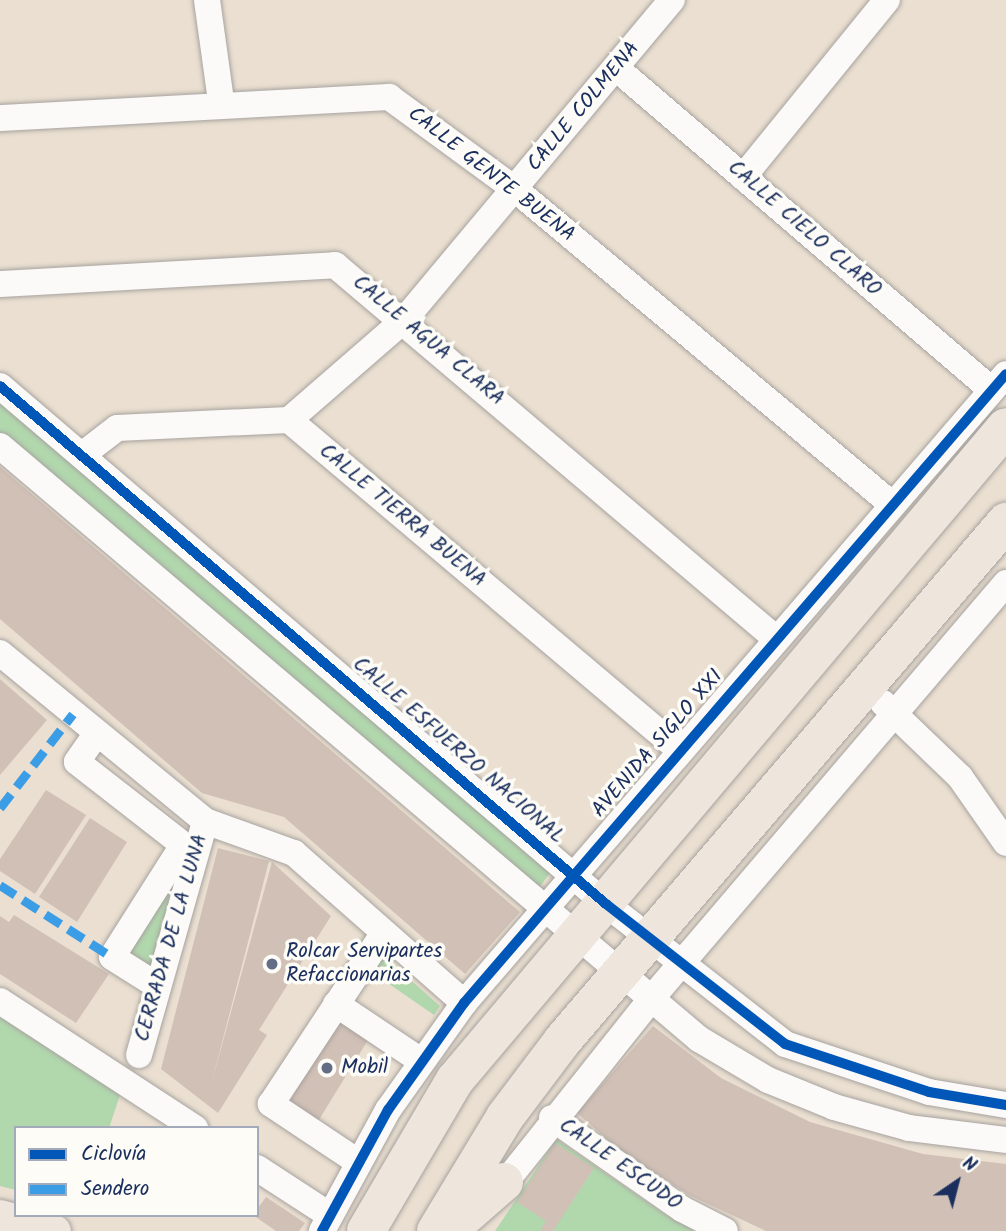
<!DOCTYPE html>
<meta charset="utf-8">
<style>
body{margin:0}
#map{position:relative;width:1006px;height:1231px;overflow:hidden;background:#eadfd0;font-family:Kalam,sans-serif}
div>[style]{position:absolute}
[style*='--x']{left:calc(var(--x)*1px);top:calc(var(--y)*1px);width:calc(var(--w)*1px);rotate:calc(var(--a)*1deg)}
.green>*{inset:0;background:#b1d7ad}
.building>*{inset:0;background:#d1c0b6}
.roads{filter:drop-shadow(0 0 2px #a7a3a0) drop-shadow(0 0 2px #a7a3a0)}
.minor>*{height:26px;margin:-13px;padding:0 13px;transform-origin:13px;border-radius:13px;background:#fcfaf8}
.major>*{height:33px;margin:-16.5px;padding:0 16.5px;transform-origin:16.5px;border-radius:16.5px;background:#eee5dd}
.highway>*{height:38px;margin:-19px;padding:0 19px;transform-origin:19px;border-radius:19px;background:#eee5dd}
.quiet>*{height:9px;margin-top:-4.5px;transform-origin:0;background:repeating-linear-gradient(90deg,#3b9de6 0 18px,transparent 0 27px)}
.cycleway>*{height:10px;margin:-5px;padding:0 5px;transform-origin:5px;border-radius:5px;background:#0057b8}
.dots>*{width:19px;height:19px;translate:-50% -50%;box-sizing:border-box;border:4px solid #fdfcf7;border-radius:50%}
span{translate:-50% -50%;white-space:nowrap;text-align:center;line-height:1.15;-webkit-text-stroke:7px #fdfcf7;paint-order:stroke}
.street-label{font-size:21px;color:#1b2f5e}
.poi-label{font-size:21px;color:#1b2f5e}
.left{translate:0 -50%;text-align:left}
.legend{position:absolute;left:14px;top:1126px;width:245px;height:91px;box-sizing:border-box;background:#fdfcf7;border:2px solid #a3aaba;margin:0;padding:9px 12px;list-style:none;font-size:21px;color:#1b2f5e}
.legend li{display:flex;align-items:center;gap:14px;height:35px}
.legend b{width:35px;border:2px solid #a3aaba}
.north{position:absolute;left:922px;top:1147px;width:70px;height:70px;-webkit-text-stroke:5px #fdfcf7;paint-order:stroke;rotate:35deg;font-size:19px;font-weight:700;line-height:28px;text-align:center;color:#1b2f5e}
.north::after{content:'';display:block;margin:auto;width:24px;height:32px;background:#1b2f5e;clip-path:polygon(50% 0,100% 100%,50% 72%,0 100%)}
</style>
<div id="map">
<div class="green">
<div style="clip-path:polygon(0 401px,553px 869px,538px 889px,0 435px)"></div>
<div style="clip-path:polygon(177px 874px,153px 970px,126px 953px)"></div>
<div style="clip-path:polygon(382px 955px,440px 1006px,434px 1015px,372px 972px)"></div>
<div style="clip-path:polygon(0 1017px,120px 1095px,109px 1128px,16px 1128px,16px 1190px,0 1186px)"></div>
<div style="clip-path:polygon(556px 1139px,666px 1215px,698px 1231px,495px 1231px)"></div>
</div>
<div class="building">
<div style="clip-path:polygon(0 467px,520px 912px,465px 974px,284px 817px,202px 793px,0 619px)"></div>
<div style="clip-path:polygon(0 679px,47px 720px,0 775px)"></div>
<div style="clip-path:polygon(46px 790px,86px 815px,35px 894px,0 871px,0 859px)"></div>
<div style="clip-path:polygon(90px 818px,127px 842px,77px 922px,39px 897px)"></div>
<div style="clip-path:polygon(218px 848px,269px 861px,211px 1085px,272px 862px,331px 916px,259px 1030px,267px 1035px,218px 1113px,161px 1069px)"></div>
<div style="clip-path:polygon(14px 915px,109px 974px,76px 1023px,0 974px,0 916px,9px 922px)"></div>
<div style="clip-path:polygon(340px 1015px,371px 1035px,317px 1123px,283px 1102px)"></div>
<div style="clip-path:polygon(653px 1026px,721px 1078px,810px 1122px,923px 1154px,1006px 1164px,1006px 1231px,766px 1231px,691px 1196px,622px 1152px,577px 1113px)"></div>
<div style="clip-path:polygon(555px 1143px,594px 1168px,553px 1231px,540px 1231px,546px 1221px,517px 1202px)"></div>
<div style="clip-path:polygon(266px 1197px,305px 1223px,299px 1231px,276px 1231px,253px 1215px)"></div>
</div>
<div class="roads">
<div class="minor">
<div style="--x:207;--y:0;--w:102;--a:82.1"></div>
<div style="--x:616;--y:68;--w:495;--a:40.6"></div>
<div style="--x:0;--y:118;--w:390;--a:-3.1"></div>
<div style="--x:389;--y:97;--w:157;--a:36.2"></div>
<div style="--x:516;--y:190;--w:490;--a:39.9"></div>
<div style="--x:743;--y:177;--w:228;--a:-50.9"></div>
<div style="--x:0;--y:284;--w:336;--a:-3.2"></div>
<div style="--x:335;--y:265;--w:575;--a:40.28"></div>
<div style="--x:0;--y:386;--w:797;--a:40.52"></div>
<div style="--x:606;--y:904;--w:227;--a:38"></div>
<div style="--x:785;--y:1044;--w:152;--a:18.4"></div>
<div style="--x:929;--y:1092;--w:78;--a:9.6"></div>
<div style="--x:289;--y:420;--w:154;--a:-41"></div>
<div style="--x:405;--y:319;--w:416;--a:-50.1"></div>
<div style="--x:0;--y:446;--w:917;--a:40.31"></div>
<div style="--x:699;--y:1039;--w:80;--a:30.7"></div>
<div style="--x:768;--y:1080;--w:71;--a:22.2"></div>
<div style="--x:834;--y:1107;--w:78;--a:15.6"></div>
<div style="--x:909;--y:1128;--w:98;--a:7.1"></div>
<div style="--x:82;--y:455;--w:44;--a:-37.6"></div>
<div style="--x:117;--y:428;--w:172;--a:-2.7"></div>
<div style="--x:289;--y:420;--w:513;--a:40.18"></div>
<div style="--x:0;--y:653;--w:265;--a:39.3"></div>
<div style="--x:205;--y:821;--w:95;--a:19.8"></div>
<div style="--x:294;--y:853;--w:227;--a:41.4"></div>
<div style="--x:883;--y:703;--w:107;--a:43.9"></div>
<div style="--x:960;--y:777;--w:80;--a:55.1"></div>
<div style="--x:97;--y:733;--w:35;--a:125"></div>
<div style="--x:77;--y:762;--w:150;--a:37.9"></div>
<div style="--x:158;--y:986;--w:54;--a:-147.8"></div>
<div style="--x:112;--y:957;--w:133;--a:-57.6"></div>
<div style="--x:0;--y:1001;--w:233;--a:33.1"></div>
<div style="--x:336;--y:1004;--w:102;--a:33.8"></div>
<div style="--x:139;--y:1055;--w:243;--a:-74.2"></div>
<div style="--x:552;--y:1118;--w:159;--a:35"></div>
<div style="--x:682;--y:1209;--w:48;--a:27.1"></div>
<div style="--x:358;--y:1162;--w:105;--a:-146.3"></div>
<div style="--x:271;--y:1104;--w:204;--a:-56.6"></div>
<div style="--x:257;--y:1168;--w:86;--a:33.1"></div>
<div style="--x:496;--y:1194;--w:249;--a:-51.5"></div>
<div style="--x:651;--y:999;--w:547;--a:-49.52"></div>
<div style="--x:322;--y:1231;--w:138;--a:-61.4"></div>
<div style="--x:388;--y:1110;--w:131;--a:-54.6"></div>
<div style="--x:464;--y:1003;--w:830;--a:-49.25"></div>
</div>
<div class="major">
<div style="--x:0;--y:1216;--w:56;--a:15.5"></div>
</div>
<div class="highway">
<div style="--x:449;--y:1230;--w:73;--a:-41.1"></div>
<div style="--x:366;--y:1231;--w:175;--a:-59.5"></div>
<div style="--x:455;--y:1080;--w:854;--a:-49.84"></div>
<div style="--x:436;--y:1231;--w:133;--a:-58.8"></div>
<div style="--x:505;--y:1117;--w:96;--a:-53"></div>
<div style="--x:563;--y:1040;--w:682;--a:-49.46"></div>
</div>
</div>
<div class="quiet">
<div style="--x:0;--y:808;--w:119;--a:-52.2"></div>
<div style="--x:0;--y:885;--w:133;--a:32.7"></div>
</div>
<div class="cycleway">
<div style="--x:0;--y:386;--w:797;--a:40.52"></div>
<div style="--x:606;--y:904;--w:227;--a:38"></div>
<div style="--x:785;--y:1044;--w:152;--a:18.4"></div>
<div style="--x:929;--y:1092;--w:78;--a:9.6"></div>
<div style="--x:322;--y:1231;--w:138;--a:-61.4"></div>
<div style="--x:388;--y:1110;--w:131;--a:-54.6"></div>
<div style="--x:464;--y:1003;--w:830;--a:-49.25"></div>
</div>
<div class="dots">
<div style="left:272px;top:964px;background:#636d86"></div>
<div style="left:327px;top:1068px;background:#636d86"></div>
</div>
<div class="street-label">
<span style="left:584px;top:107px;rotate:-50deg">CALLE COLMENA</span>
<span style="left:491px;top:175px;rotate:38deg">CALLE GENTE BUENA</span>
<span style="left:804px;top:229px;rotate:41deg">CALLE CIELO CLARO</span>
<span style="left:428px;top:341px;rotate:40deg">CALLE AGUA CLARA</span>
<span style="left:402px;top:516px;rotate:40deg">CALLE TIERRA BUENA</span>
<span style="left:658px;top:744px;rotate:-49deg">AVENIDA SIGLO XXI</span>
<span style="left:458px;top:751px;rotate:41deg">CALLE ESFUERZO NACIONAL</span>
<span style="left:172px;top:938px;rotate:-74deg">CERRADA DE LA LUNA</span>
<span style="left:620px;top:1165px;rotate:35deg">CALLE ESCUDO</span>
</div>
<div class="poi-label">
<span class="left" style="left:286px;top:964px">Rolcar Servipartes<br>Refaccionarias</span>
<span class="left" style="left:341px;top:1068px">Mobil</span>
</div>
<ul class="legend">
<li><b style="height:9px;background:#0057b8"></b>Ciclovía</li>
<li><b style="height:9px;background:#3b9de6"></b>Sendero</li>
</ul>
<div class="north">N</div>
</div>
